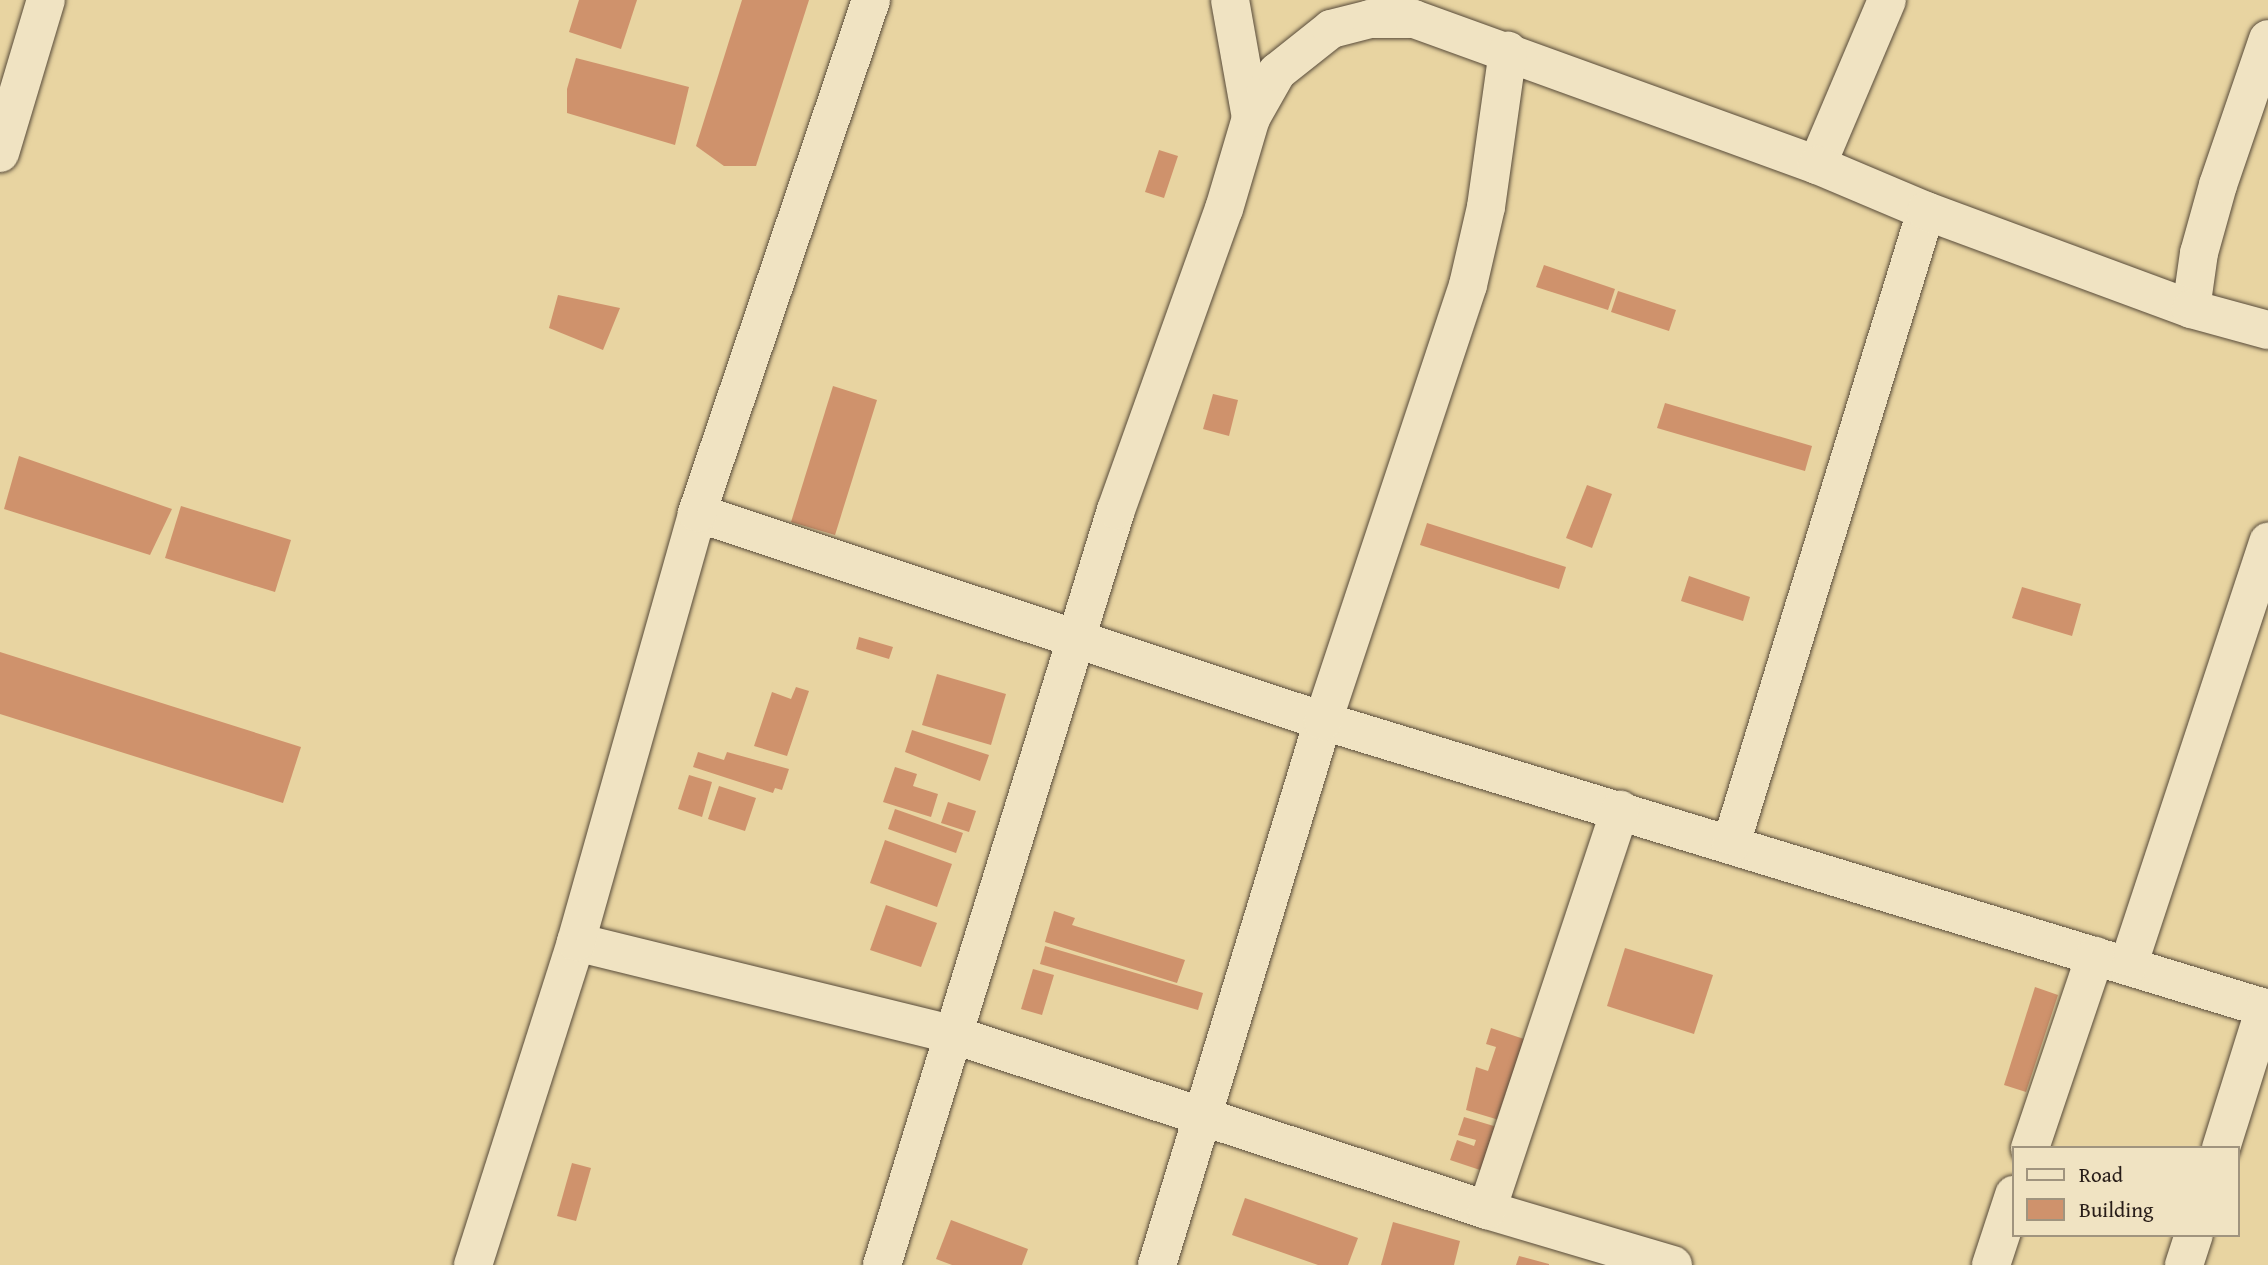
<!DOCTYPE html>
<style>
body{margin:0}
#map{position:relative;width:2268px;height:1265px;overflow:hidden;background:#e8d4a1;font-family:"Gentium Book Plus",serif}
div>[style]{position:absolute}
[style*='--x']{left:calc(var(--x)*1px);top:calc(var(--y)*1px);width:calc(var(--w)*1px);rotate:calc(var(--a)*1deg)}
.building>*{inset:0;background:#cf926c}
.roads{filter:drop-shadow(0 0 2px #584b3a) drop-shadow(0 0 2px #584b3a)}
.minor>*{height:38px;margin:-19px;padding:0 19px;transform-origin:19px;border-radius:19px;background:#f0e3c2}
span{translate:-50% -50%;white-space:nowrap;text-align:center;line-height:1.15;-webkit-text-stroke:5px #f0e3c2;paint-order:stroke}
.legend{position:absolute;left:2012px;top:1146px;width:228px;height:91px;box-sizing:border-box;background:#f0e3c2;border:2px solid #a0947e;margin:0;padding:9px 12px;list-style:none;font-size:21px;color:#281d18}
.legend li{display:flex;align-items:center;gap:14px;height:35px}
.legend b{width:35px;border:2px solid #a0947e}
</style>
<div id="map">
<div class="building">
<div style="clip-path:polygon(579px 0,637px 0,621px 49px,569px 32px)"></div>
<div style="clip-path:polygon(742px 0,809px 0,756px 166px,724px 166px,696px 146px)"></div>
<div style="clip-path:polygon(576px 58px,689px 87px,675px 145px,567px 113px,567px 89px)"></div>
<div style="clip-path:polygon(1159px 150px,1178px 156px,1164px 198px,1145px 192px)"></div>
<div style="clip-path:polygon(1544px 265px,1615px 289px,1608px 310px,1536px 287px)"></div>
<div style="clip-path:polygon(1618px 291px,1676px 310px,1669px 331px,1611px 312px)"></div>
<div style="clip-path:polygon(558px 295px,620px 308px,603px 350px,549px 328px)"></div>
<div style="clip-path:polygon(833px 386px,877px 400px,835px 535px,791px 522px)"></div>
<div style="clip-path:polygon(1213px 394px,1238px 400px,1229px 436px,1203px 429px)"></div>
<div style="clip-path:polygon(1665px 403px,1812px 446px,1805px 471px,1657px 428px)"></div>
<div style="clip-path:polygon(19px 456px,172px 509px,150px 555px,4px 509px)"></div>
<div style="clip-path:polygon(1587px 485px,1612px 494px,1592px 548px,1566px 538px)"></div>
<div style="clip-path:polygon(181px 506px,291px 540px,275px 592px,165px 558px)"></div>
<div style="clip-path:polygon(1427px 523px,1566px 567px,1559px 589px,1420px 545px)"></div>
<div style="clip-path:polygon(1689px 576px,1750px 597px,1743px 621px,1681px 601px)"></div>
<div style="clip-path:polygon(2022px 587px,2081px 604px,2072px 636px,2012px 618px)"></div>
<div style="clip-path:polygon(859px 637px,893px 647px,889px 659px,856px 649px)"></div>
<div style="clip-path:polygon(0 652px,301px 747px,283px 803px,0 714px)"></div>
<div style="clip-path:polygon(937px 674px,1006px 694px,991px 745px,922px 725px)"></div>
<div style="clip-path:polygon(796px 687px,809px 691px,787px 756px,754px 746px,772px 692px,791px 699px)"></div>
<div style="clip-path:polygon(912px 730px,989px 755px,980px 781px,905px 752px)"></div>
<div style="clip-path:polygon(698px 752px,724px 760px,727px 752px,789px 769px,782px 790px,775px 788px,773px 793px,693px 767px)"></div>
<div style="clip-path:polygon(895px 767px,917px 774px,913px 786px,938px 794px,931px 817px,883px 802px)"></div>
<div style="clip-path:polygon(689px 775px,712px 782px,702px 817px,678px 809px)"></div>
<div style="clip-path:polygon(719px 786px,756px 798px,745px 831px,708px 819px)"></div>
<div style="clip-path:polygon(948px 802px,976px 811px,969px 832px,941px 823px)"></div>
<div style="clip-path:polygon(895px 809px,963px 833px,956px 853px,888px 829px)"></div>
<div style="clip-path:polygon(885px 840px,952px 864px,937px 907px,870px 883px)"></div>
<div style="clip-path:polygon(886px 905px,937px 923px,921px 967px,870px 950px)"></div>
<div style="clip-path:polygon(1054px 911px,1075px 918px,1072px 925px,1185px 960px,1177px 983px,1045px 942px)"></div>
<div style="clip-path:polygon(1045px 946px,1203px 993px,1198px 1010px,1040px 964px)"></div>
<div style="clip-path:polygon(1625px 948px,1713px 975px,1694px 1034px,1607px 1006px)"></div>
<div style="clip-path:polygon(1033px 969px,1054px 975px,1042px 1015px,1021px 1009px)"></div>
<div style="clip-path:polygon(2035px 987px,2058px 995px,2026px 1092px,2004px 1085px)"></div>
<div style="clip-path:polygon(1491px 1028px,1524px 1039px,1499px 1120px,1466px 1110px,1476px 1067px,1488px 1071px,1496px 1047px,1486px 1044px)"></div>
<div style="clip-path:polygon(1464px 1117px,1497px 1127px,1483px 1171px,1450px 1160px,1457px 1140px,1474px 1146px,1476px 1140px,1458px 1135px)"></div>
<div style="clip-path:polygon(572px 1163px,591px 1168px,576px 1221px,557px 1216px)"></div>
<div style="clip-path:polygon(1245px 1198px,1358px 1238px,1348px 1265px,1318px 1265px,1232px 1235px)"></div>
<div style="clip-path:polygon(951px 1220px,1028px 1249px,1022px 1265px,952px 1265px,936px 1259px)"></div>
<div style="clip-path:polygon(1393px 1222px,1460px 1241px,1454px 1265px,1381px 1265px)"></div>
<div style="clip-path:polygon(1519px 1256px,1549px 1264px,1549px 1265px,1516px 1265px)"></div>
</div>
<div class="roads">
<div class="minor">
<div style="--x:1230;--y:0;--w:120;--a:79.9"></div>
<div style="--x:0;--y:153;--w:160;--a:-73.3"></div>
<div style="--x:1817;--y:165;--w:179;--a:-67"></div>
<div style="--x:2191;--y:309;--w:57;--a:-81.9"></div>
<div style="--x:2199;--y:253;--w:71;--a:-74.4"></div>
<div style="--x:2218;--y:185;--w:154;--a:-71.1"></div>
<div style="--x:697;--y:513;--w:660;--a:18.38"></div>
<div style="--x:1323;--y:721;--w:988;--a:16.95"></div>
<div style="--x:1731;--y:844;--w:662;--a:-72.88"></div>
<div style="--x:576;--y:942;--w:389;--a:13.8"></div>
<div style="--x:954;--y:1035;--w:561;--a:18.18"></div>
<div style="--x:1487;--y:1210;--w:194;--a:16.5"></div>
<div style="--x:2128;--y:966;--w:447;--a:-71.7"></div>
<div style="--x:2030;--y:1148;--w:203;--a:-71.3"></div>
<div style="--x:2221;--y:1148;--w:147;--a:-72.6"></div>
<div style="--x:1487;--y:1210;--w:422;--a:-71.6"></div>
<div style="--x:473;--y:1265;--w:339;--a:-72.3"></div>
<div style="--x:576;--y:942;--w:446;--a:-74.2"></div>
<div style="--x:697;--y:513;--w:542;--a:-71.26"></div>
<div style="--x:882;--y:1265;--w:790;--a:-72.78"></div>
<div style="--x:1116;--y:510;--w:320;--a:-70.3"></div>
<div style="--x:1224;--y:209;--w:95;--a:-73.5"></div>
<div style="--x:1251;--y:118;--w:53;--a:-60.5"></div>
<div style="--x:1277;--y:72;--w:69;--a:-38.5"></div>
<div style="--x:1331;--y:29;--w:40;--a:-14.4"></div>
<div style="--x:1370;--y:19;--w:44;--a:0"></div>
<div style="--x:1414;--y:19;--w:429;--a:19.9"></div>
<div style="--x:1817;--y:165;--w:118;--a:22.9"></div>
<div style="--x:1926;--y:211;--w:283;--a:20.3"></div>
<div style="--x:2191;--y:309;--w:80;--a:15.3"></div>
<div style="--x:1157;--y:1265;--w:569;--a:-73.03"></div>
<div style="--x:1323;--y:721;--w:459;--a:-71.6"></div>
<div style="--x:1468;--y:285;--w:80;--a:-77"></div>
<div style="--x:1486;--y:207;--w:158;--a:-82"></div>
<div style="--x:1991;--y:1265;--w:74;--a:-71.8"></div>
<div style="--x:2184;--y:1265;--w:32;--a:-72"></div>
</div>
</div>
<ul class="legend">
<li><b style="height:9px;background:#f0e3c2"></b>Road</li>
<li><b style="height:19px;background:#cf926c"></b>Building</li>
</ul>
</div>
